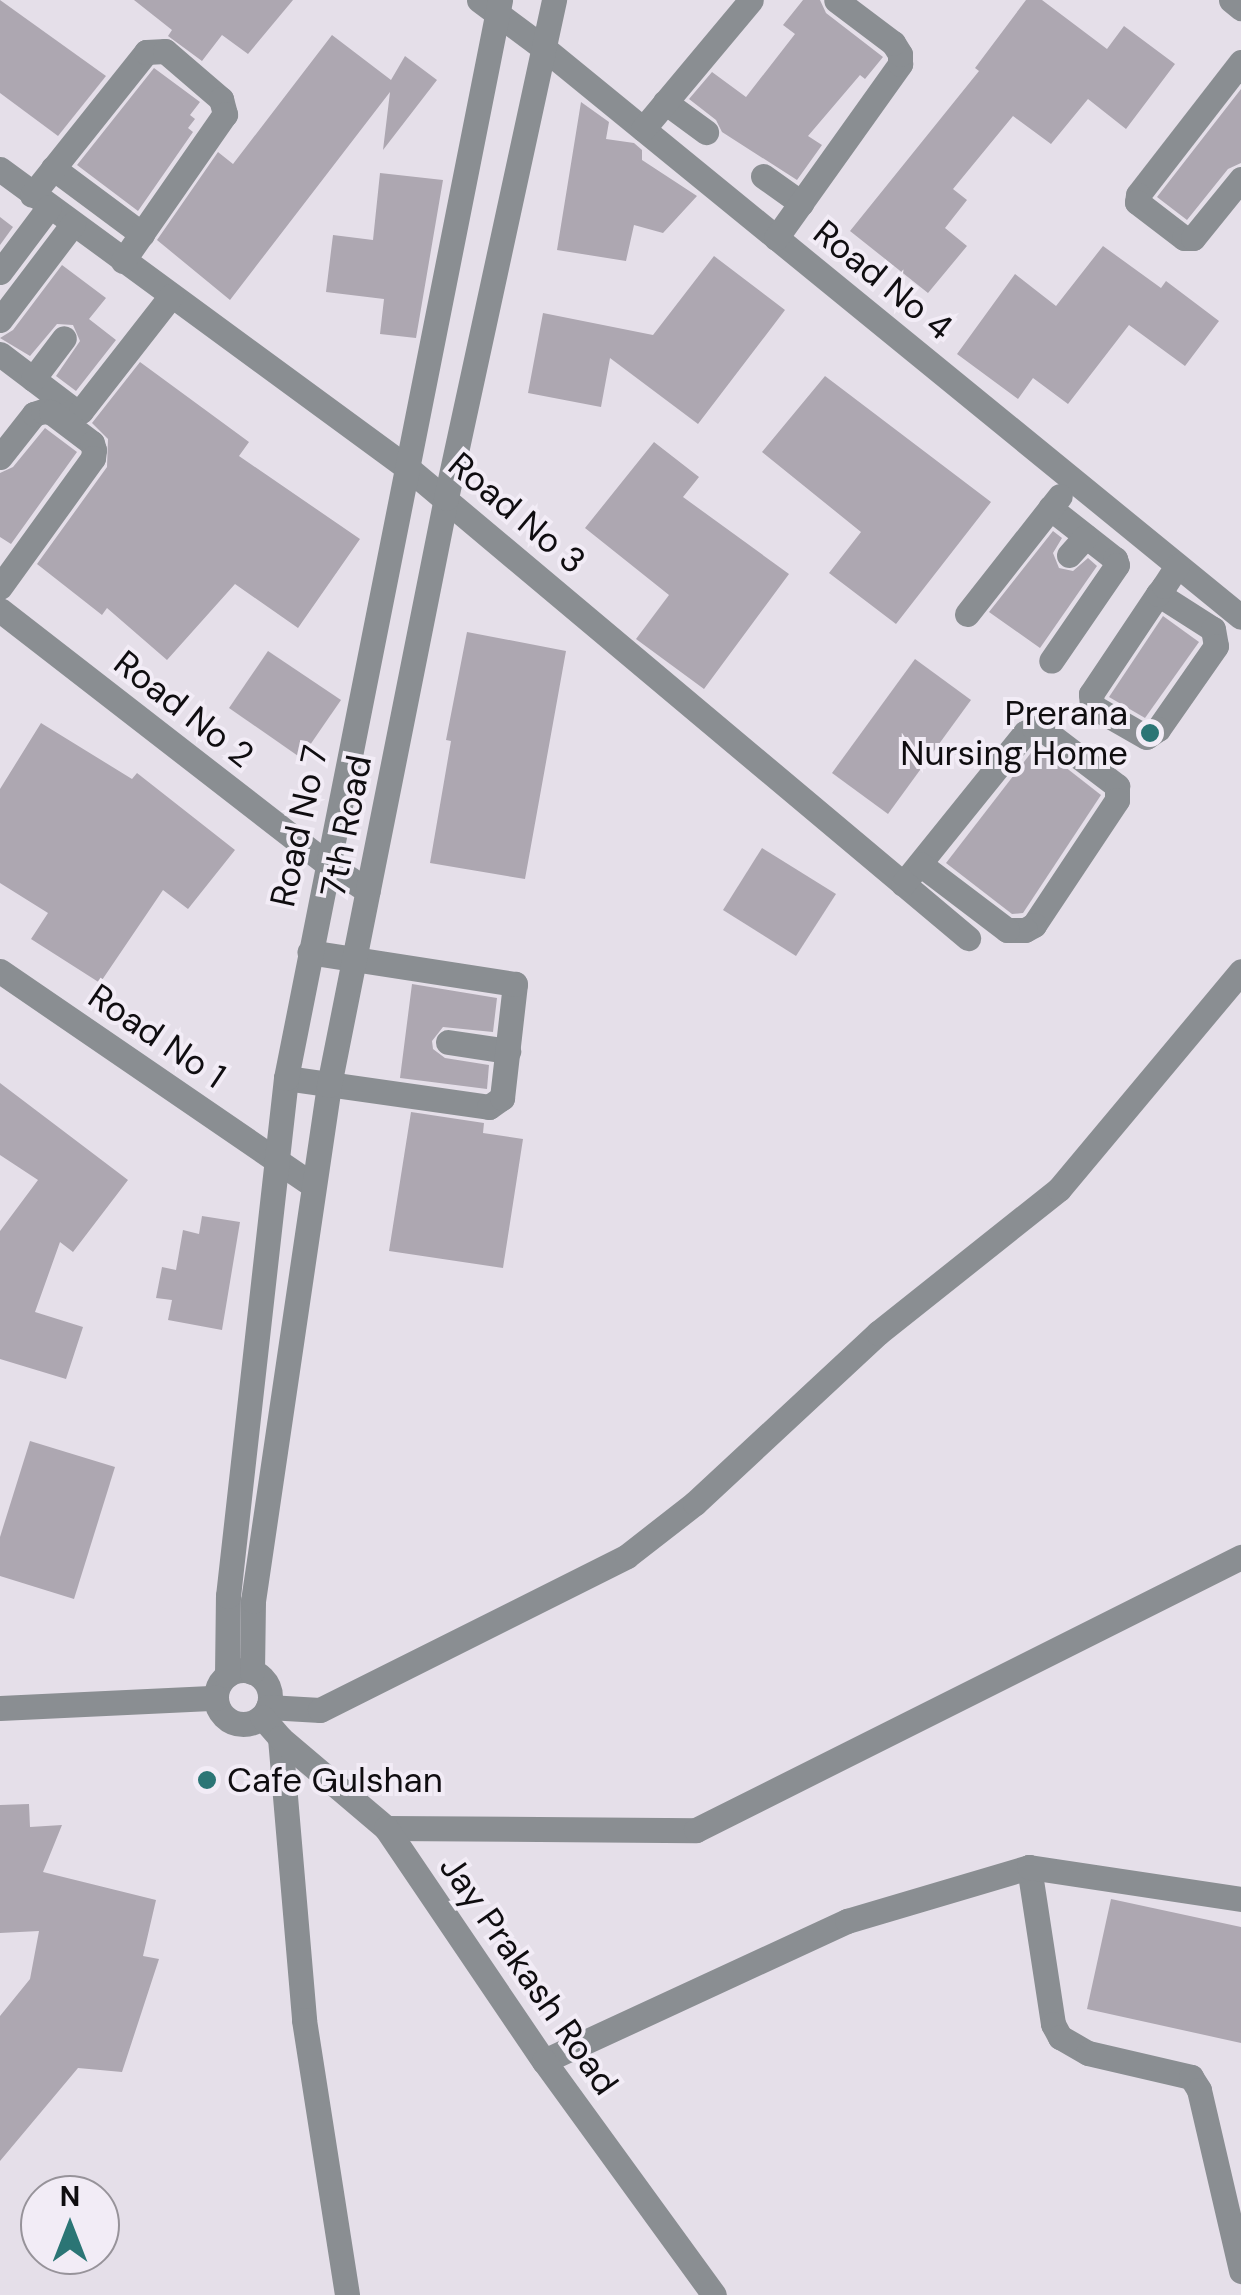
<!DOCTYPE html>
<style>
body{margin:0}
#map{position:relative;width:1241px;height:2295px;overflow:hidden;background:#e5dfe9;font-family:"DM Sans",sans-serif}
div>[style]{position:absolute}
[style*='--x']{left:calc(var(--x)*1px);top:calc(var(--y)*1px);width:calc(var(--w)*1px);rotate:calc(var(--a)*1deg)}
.building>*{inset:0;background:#ada7b1}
.minor>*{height:25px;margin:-12.5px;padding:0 12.5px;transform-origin:12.5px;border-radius:12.5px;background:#8a8e92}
.minor>.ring{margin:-12.5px;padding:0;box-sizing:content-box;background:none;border:25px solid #8a8e92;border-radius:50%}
.tertiary>*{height:25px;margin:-12.5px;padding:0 12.5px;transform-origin:12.5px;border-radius:12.5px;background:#8a8e92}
.dots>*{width:28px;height:28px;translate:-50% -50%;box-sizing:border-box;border:5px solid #f2ecf6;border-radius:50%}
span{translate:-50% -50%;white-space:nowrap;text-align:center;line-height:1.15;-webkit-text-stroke:8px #f2ecf6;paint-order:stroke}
.street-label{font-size:35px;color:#0f0d10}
.poi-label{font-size:35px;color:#0f0d10}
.right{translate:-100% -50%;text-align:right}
.left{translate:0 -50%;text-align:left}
.north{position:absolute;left:20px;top:2175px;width:100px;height:100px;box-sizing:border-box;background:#f2ecf6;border:2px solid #97939a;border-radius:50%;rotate:0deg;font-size:28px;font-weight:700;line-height:40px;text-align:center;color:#0f0d10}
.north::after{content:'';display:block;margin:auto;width:35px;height:45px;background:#2b7575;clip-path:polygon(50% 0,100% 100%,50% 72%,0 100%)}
</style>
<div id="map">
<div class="building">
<div style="clip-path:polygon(0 0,106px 76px,58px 136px,0 93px)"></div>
<div style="clip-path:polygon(134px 0,293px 0,248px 54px,222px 35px,202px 61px,168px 36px,172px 30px)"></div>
<div style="clip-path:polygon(803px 0,820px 0,826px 13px,883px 57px,865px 79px,860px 75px,808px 136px,822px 145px,797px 180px,722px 132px,716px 120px,689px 99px,712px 72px,746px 97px,795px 34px,783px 25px)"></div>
<div style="clip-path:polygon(1026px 0,1042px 0,1107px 49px,1124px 26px,1175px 64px,1126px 129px,1088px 99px,1051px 144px,1013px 116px,953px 189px,967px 200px,945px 228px,967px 246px,928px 293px,850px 231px,979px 71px,975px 68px)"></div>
<div style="clip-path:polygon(332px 35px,391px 80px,405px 56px,437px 80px,383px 150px,390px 92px,230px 300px,157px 240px,218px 152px,233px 164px)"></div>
<div style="clip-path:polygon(154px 68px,200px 102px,190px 115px,195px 119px,188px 128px,193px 132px,138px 211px,77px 165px)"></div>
<div style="clip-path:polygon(1241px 89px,1241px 163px,1228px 169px,1187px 220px,1157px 197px)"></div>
<div style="clip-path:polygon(581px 102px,609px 122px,606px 139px,634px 143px,642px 150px,642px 160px,697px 196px,663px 233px,634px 225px,626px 261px,557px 250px)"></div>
<div style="clip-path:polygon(380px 173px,443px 180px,416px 338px,380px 334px,384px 299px,326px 292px,333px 235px,373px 240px)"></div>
<div style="clip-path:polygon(0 217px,13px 227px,0 245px)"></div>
<div style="clip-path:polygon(1103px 246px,1161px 288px,1166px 281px,1219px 321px,1185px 366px,1129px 325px,1068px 404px,1033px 378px,1018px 399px,957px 354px,1015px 274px,1056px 306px)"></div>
<div style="clip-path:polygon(714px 256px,785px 310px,698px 424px,610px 358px,601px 407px,528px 393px,543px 313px,653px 335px)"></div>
<div style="clip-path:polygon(62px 265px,106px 298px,89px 319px,116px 340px,76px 391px,56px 376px,80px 341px,73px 325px,57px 324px,30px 356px,0 338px,13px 330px)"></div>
<div style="clip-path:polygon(140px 362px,249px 442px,239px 456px,360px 539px,298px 628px,235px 584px,167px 660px,107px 608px,102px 615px,37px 564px,107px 467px,108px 439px,92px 423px)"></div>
<div style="clip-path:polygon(825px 376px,991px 502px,896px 624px,829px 573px,861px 532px,762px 452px)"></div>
<div style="clip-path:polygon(45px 428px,77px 452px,11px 544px,0 537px,0 473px,13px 467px)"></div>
<div style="clip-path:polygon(654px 442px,699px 477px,683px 497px,789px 574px,704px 689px,636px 639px,669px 595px,585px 528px)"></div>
<div style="clip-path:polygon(1053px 531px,1062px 538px,1053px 553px,1059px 568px,1073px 571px,1088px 558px,1097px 566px,1040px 648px,989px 612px)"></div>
<div style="clip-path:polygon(1163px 616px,1199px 642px,1145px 718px,1109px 697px)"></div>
<div style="clip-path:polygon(467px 632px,566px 651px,525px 879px,430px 863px,451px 741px,446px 740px)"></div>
<div style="clip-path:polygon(268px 651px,341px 700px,301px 758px,229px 708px)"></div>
<div style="clip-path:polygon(915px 659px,971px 700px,888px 814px,832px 773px)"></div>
<div style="clip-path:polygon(41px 723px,132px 779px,137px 773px,235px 850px,188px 909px,163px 890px,100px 983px,31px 939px,48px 913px,0 883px,0 789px)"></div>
<div style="clip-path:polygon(1037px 745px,1101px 795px,1023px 913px,1012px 914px,946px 863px)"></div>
<div style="clip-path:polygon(762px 848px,836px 894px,796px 956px,723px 910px)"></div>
<div style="clip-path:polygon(412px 984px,497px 998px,493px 1032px,443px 1027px,432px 1041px,433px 1049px,445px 1058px,489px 1065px,487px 1089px,400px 1078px)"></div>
<div style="clip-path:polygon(0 1083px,128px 1180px,73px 1252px,60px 1242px,35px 1312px,83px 1327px,66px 1379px,0 1359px,0 1231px,38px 1180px,0 1155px)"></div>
<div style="clip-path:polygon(411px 1112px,484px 1123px,483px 1133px,523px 1139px,503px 1268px,389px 1251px)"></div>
<div style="clip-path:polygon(202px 1216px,240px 1222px,222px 1330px,168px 1320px,172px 1300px,156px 1298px,162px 1267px,176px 1270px,183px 1230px,199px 1234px)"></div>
<div style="clip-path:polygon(30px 1441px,115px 1467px,74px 1599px,0 1576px,0 1537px)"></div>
<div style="clip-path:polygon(29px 1804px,30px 1827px,62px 1825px,43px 1872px,156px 1900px,143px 1956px,159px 1959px,122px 2072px,78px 2068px,0 2161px,0 2016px,30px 1979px,39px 1931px,0 1933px,0 1805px)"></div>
<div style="clip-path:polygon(1111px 1899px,1241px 1927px,1241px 2043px,1087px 2009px)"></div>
</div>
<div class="minor">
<div style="--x:479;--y:0;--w:82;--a:36.6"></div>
<div style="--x:545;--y:49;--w:898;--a:39.22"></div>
<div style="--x:1231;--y:0;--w:13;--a:39"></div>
<div style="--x:1241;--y:62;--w:168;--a:127.8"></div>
<div style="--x:1138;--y:195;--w:7;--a:98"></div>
<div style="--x:1137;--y:202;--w:59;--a:37.5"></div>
<div style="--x:1184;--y:238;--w:9;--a:0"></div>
<div style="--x:1193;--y:238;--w:76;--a:-50.9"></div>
<div style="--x:665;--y:102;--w:51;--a:36.2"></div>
<div style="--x:643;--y:129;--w:168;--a:-50.1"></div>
<div style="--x:53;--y:168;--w:111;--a:36.6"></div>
<div style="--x:0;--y:169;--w:507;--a:36.26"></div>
<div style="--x:409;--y:469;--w:730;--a:40"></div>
<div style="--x:763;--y:176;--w:47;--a:35.4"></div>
<div style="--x:32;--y:195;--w:183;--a:-51.4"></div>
<div style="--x:146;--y:52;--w:19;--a:-3"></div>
<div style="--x:165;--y:51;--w:74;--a:40.6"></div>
<div style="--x:221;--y:99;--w:16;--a:75"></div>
<div style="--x:225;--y:114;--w:179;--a:124.8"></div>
<div style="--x:776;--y:238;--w:214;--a:-54.5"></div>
<div style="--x:900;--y:64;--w:10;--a:-90"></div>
<div style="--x:900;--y:54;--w:13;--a:-122"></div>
<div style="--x:893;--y:43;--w:71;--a:-143"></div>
<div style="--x:0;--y:272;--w:81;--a:-53"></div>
<div style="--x:0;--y:320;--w:121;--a:-52.8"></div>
<div style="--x:0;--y:354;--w:93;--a:37.1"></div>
<div style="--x:74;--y:410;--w:7;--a:8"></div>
<div style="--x:81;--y:411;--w:146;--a:-52"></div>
<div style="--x:33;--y:379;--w:51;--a:-52.9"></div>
<div style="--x:0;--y:457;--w:55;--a:-51.7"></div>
<div style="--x:34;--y:414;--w:9;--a:-18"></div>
<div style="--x:43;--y:411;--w:8;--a:7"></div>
<div style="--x:51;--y:412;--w:51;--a:37.1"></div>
<div style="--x:92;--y:443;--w:7;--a:74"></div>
<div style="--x:94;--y:450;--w:8;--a:97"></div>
<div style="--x:93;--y:458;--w:159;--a:125.8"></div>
<div style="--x:1050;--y:508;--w:83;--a:38.1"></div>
<div style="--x:1115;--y:559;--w:6;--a:72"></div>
<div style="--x:1117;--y:565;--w:116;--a:124.5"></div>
<div style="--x:1069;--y:555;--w:25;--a:-48"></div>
<div style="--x:1158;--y:594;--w:65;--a:32.5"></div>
<div style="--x:1213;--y:629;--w:17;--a:80"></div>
<div style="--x:1216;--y:646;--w:101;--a:124.9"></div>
<div style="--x:1158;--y:729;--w:14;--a:146"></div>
<div style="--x:1146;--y:737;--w:62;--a:-150.1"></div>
<div style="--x:1092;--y:706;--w:12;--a:-95"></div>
<div style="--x:1091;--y:694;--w:120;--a:-56.2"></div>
<div style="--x:1158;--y:594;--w:10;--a:-53"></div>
<div style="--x:1164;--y:586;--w:24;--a:-57"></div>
<div style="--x:0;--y:610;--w:413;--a:37.8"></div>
<div style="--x:326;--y:863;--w:50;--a:33.7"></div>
<div style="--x:967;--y:614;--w:150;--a:-51.8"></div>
<div style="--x:903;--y:884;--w:194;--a:-51.1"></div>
<div style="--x:1025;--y:733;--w:10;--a:-29"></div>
<div style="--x:1034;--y:728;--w:7;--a:0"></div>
<div style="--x:1041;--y:728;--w:96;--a:37.3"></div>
<div style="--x:1117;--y:786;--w:14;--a:90"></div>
<div style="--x:1117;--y:800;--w:150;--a:123.6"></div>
<div style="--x:1034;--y:925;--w:10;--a:151"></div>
<div style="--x:1025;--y:930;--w:18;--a:180"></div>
<div style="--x:1007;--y:930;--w:109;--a:-142.8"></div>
<div style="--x:0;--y:971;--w:378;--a:34.4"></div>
<div style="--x:448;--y:1042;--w:61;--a:8.5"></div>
<div style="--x:286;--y:1078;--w:205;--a:8.1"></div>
<div style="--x:489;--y:1107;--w:16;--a:-35"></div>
<div style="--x:502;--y:1098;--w:115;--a:-83.5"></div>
<div style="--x:515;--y:984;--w:208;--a:-171.2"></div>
<div class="ring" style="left:216px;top:1670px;width:29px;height:29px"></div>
<div style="--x:268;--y:1707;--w:52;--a:3.3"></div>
<div style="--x:320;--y:1710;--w:343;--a:-26.6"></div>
<div style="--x:627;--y:1556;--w:86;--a:-37.9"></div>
<div style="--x:695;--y:1503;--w:250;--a:-42.9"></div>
<div style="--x:878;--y:1333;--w:231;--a:-38.5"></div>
<div style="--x:1059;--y:1189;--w:284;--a:-50.1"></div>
<div style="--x:280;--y:1738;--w:283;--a:85.1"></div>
<div style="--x:304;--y:2020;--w:278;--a:81.1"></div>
<div style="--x:386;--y:1828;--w:310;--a:0.4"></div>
<div style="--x:696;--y:1830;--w:610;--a:-26.61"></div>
<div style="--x:1029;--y:1867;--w:159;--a:81.3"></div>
<div style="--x:1053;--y:2024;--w:15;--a:62"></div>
<div style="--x:1060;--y:2037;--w:32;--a:30"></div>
<div style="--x:1088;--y:2053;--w:106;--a:13.1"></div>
<div style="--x:1191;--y:2077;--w:15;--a:58"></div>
<div style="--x:1199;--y:2090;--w:186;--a:76.9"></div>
<div style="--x:544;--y:2061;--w:334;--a:-24.8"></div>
<div style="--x:847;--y:1921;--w:190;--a:-16.5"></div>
<div style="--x:1029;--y:1867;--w:214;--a:8.6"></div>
</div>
<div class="tertiary">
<div style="--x:252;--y:1672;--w:71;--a:-89.2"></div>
<div style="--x:253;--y:1601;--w:522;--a:-81.62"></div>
<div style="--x:329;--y:1085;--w:599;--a:-78.73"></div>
<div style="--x:446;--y:498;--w:510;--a:-77.76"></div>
<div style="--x:227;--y:1675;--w:79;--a:-89.3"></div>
<div style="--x:228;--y:1596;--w:521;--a:-83.61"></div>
<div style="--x:286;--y:1078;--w:1099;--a:-78.77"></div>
<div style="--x:0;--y:1708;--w:216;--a:-2.7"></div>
<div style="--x:262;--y:1717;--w:28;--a:49"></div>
<div style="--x:280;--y:1738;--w:139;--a:40.3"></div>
<div style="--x:386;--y:1828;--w:282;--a:55.9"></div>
<div style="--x:544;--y:2061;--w:289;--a:54"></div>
</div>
<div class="dots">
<div style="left:1150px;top:733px;background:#2b7575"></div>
<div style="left:207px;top:1780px;background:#2b7575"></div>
</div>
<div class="street-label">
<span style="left:883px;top:280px;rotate:39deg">Road No 4</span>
<span style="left:517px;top:513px;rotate:40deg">Road No 3</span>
<span style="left:184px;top:709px;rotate:38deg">Road No 2</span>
<span style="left:299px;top:826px;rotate:-78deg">Road No 7</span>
<span style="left:346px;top:826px;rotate:-79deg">7th Road</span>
<span style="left:157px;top:1036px;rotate:34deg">Road No 1</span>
<span style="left:529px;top:1975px;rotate:55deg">Jay Prakash Road</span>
</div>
<div class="poi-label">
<span class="right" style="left:1128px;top:733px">Prerana<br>Nursing Home</span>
<span class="left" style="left:227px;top:1780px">Cafe Gulshan</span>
</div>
<div class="north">N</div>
</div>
